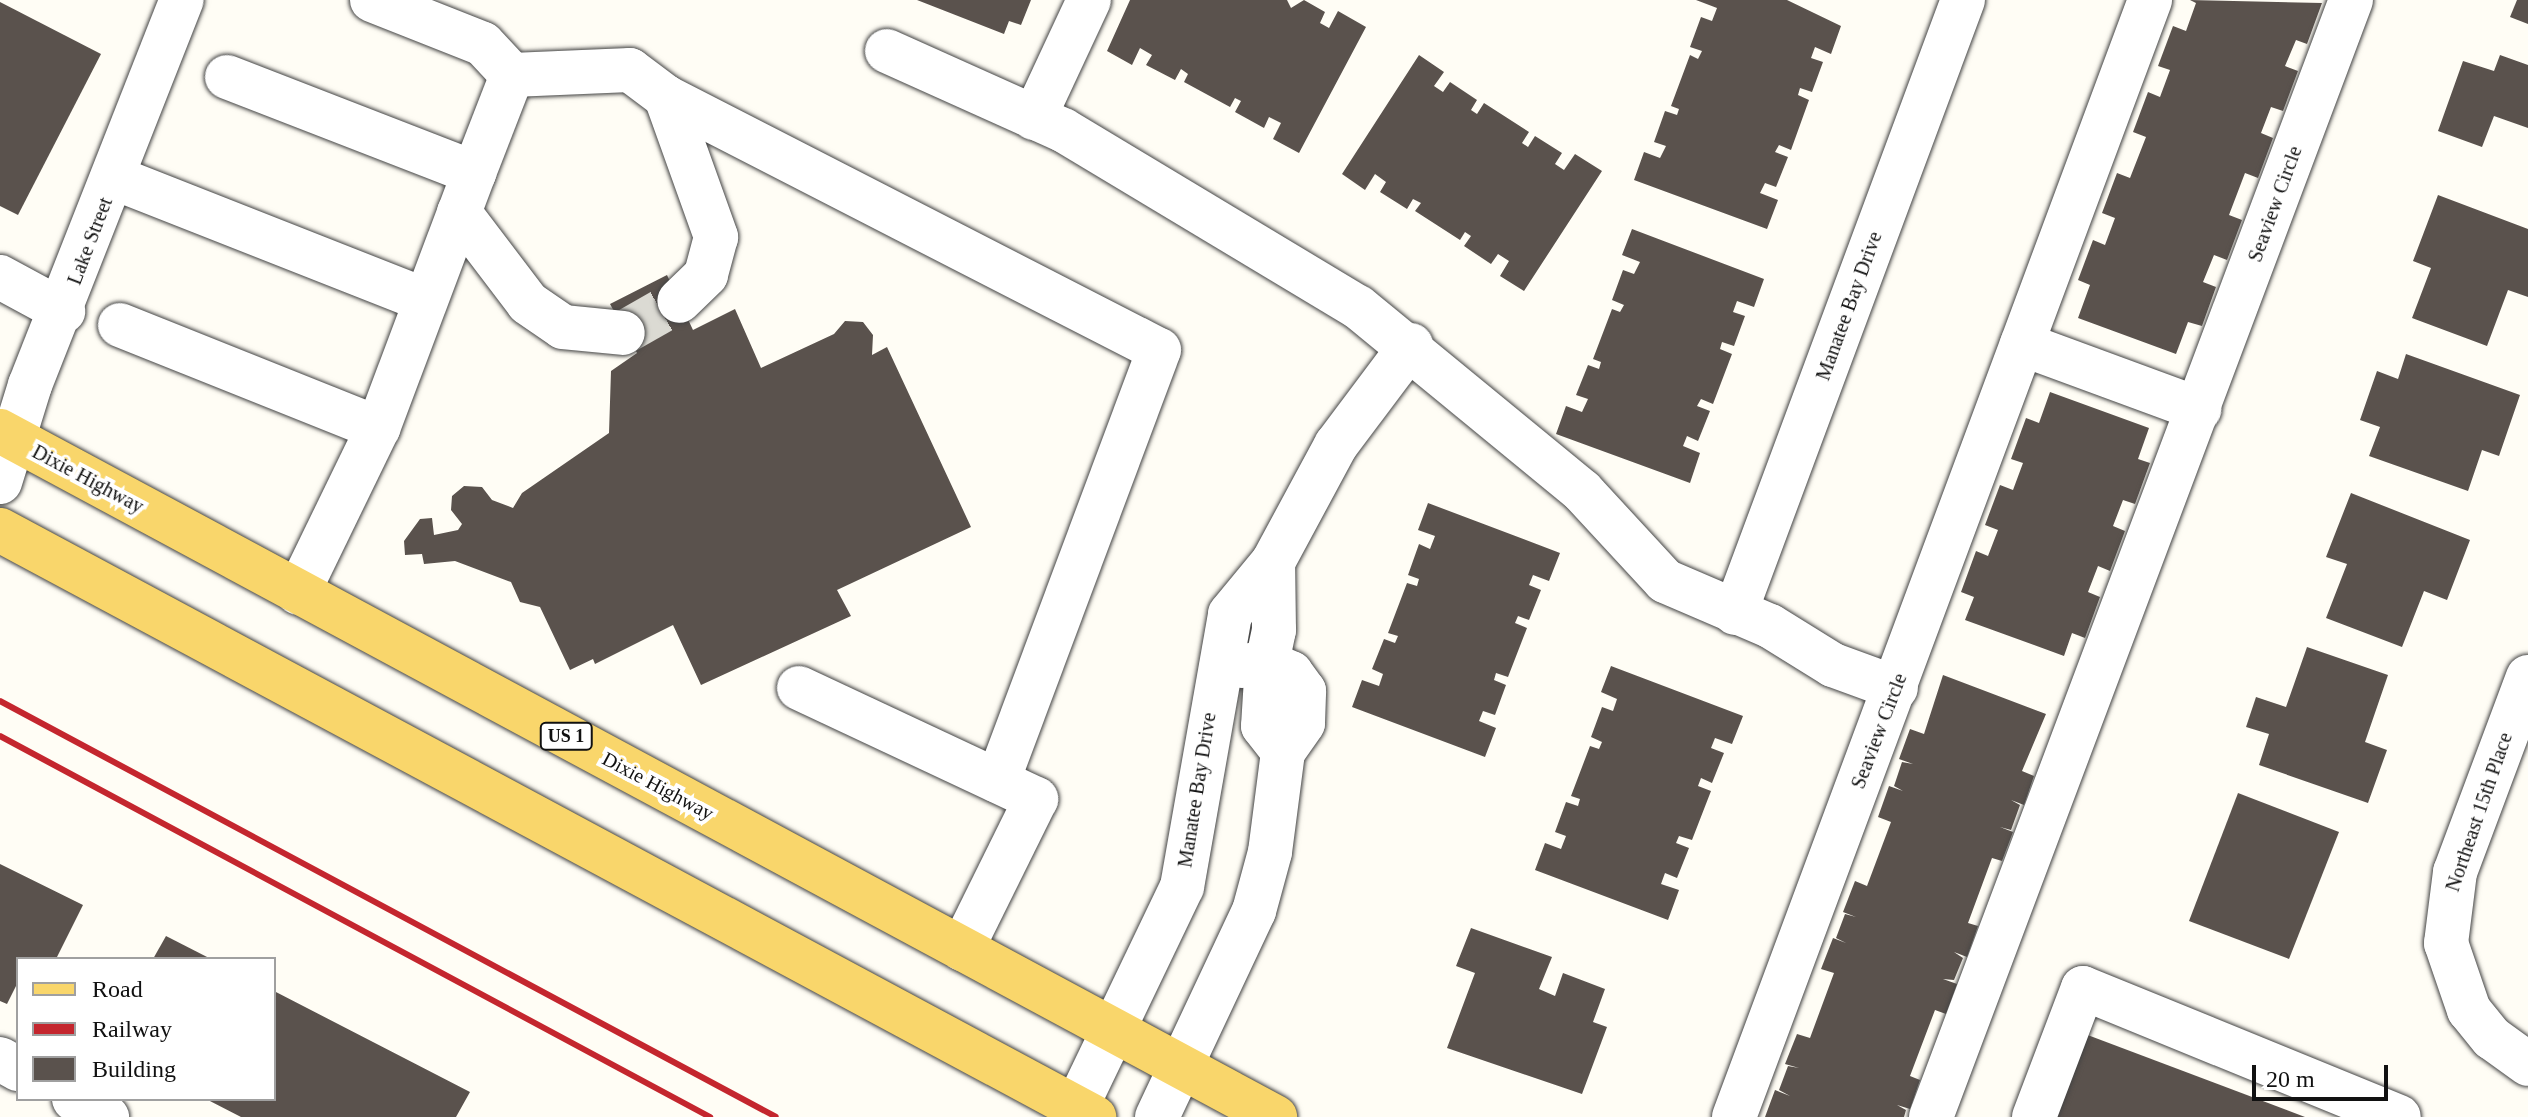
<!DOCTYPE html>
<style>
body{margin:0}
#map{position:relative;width:2528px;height:1117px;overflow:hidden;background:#fffdf5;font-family:"Times New Roman",serif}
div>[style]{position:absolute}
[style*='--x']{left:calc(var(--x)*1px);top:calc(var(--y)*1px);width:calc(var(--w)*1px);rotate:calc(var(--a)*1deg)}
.building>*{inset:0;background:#5a524d}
.minor-tunnel>*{height:44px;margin-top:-22px;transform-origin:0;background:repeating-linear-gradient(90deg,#dbdad3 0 44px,transparent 0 66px)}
.roads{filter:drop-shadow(0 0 2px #444) drop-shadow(0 0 2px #444)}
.minor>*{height:44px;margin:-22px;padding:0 22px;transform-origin:22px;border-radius:22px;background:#fff}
.major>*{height:44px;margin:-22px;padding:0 22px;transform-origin:22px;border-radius:22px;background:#f9d66b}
.rail>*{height:6px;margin:-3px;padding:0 3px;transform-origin:3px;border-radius:3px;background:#c4262e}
span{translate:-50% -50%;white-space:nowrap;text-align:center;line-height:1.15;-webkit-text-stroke:8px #fff;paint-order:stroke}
.shield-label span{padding:2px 6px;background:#fff;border:2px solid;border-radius:6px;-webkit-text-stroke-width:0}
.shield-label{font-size:18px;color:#111;font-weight:700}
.street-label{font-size:20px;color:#111}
.legend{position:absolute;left:16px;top:957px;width:260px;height:144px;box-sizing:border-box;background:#fff;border:2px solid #a0a0a0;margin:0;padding:10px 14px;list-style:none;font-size:24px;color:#111}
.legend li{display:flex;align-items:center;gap:16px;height:40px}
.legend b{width:40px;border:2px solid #a0a0a0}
.scale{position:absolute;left:2252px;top:1065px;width:136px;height:36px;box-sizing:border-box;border:4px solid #111;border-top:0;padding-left:10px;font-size:24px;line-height:28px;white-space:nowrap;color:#111;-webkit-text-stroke:6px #fff;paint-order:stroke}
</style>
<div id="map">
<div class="building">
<div style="clip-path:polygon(917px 0,1031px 0,1021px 25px,1009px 21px,1004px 34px)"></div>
<div style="clip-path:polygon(1130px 0,1287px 0,1291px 8px,1304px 0,1325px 12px,1320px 23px,1329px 28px,1338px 11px,1366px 27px,1299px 153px,1273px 139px,1281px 123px,1269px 117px,1264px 128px,1235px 112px,1241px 101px,1235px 98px,1230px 107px,1184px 82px,1188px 74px,1181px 69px,1175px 80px,1146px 65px,1152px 55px,1140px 48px,1132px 65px,1107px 51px)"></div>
<div style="clip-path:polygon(1696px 0,1787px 0,1841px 26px,1831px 54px,1815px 47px,1811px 58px,1823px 62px,1812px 92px,1800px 88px,1798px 95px,1809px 100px,1791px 150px,1779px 145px,1775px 152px,1788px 157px,1776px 187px,1765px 183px,1760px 193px,1778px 200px,1767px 229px,1634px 180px,1644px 152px,1660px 158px,1666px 146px,1654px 142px,1665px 111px,1677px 115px,1679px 109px,1671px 106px,1690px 55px,1698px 59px,1702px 51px,1690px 47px,1701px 17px,1712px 21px,1717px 8px)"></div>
<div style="clip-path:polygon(2190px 0,2322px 3px,2307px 44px,2296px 40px,2285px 66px,2298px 71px,2283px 111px,2271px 107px,2261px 133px,2273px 138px,2258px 178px,2245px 173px,2229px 215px,2242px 220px,2227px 260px,2214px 255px,2203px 282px,2216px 287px,2202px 326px,2188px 322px,2176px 354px,2078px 318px,2090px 285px,2078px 280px,2093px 240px,2105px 245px,2115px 218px,2102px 213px,2117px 173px,2130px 178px,2146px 137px,2133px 132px,2148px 92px,2160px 97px,2170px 70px,2158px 66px,2173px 26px,2186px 31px,2196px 3px)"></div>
<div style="clip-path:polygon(2517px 0,2528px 0,2528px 24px,2510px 17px)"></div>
<div style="clip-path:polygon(0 2px,101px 54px,18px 215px,0 206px)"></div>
<div style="clip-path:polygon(1419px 55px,1444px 72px,1434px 86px,1443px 92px,1450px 82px,1477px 100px,1471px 110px,1477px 114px,1484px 103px,1529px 132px,1522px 143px,1528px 147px,1535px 136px,1562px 153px,1555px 164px,1564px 170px,1575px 154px,1602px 171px,1524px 291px,1500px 276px,1509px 261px,1498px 254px,1491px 264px,1464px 246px,1471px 236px,1465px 232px,1460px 240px,1415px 211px,1421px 203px,1413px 199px,1407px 209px,1380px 192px,1386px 182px,1375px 174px,1365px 190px,1342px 174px)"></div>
<div style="clip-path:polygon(2500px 55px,2528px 65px,2528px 128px,2494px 116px,2482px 147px,2438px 131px,2463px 61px,2494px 71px)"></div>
<div style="clip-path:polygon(2438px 195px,2528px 229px,2528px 297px,2508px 290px,2487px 346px,2412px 318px,2431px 268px,2413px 261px)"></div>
<div style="clip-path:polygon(1632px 229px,1764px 279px,1754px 307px,1737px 301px,1733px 312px,1745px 316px,1734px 346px,1722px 342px,1720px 349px,1732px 354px,1713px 404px,1701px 399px,1697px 406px,1710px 411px,1698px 441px,1687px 436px,1683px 446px,1700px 453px,1690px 483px,1556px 434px,1566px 406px,1582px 412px,1588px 399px,1576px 395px,1588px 365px,1599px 369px,1601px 362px,1593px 359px,1612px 309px,1620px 312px,1624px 305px,1612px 300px,1623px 270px,1634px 274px,1640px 262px,1622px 255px)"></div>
<div style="clip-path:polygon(667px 275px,693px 330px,735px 309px,761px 368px,834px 334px,845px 321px,863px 322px,873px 335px,872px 355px,887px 347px,971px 527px,837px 590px,851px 616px,701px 685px,673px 625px,595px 664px,593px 659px,570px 670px,540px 607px,520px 602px,511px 582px,455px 561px,424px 564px,422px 554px,405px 555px,404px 541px,420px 519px,432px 518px,434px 535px,458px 530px,462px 524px,451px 510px,452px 496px,464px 486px,482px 487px,492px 500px,513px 508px,522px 493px,609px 433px,611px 371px,637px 353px,610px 304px)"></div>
<div style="clip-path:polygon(2406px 354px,2520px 395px,2499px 456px,2482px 450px,2468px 491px,2369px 456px,2380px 427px,2360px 420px,2377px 371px,2398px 379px)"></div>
<div style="clip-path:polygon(2050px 392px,2149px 428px,2138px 459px,2150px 463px,2135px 504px,2123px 500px,2113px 526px,2125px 531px,2110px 571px,2098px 566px,2088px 592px,2100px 597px,2085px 638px,2072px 633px,2064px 656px,1965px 620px,1974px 597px,1961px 592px,1976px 551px,1988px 556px,1998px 530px,1985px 525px,2000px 485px,2013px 490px,2023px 463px,2011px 459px,2026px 418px,2039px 423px)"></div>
<div style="clip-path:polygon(2351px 493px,2470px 540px,2447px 600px,2424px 591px,2402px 647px,2326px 618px,2347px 564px,2326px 557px)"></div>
<div style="clip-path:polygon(1428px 503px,1560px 553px,1549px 581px,1533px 575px,1529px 585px,1541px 590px,1529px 620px,1518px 616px,1515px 623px,1527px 628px,1508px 677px,1496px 673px,1494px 680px,1506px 685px,1495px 715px,1483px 711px,1479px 721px,1496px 728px,1485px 757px,1352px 707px,1362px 680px,1379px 686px,1383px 674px,1372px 669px,1384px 639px,1395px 643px,1398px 636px,1388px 633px,1407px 583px,1417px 586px,1419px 579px,1408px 575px,1419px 544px,1430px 549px,1435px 536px,1418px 530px)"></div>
<div style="clip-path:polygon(2307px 647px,2388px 675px,2365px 742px,2387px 750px,2368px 803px,2259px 765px,2269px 734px,2246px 727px,2256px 697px,2286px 707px)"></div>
<div style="clip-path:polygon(1611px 666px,1743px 716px,1732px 744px,1715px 738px,1711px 748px,1724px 753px,1712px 783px,1701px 778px,1698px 786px,1711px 791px,1692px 840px,1679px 836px,1676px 843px,1689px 848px,1677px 878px,1665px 873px,1661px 884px,1679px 890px,1668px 920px,1535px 870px,1545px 843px,1561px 849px,1566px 836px,1555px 832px,1566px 802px,1578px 806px,1580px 799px,1571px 796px,1590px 746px,1599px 749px,1602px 742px,1591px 737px,1602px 707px,1613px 711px,1617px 699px,1601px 692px)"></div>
<div style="clip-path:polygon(1943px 675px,2046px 714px,2022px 771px,2034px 776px,2024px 805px,2011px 800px,2020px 805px,2011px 830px,2000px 827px,2013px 832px,2002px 861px,1992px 858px,1968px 923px,1978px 926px,1967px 957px,1954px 952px,1963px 958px,1954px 980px,1943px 979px,1957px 984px,1946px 1014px,1935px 1010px,1910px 1076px,1920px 1080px,1910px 1109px,1897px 1105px,1906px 1110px,1904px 1117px,1765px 1117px,1775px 1090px,1790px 1096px,1779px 1090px,1788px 1066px,1799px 1068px,1785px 1064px,1797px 1034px,1810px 1038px,1834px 973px,1821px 969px,1833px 938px,1846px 943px,1836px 938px,1845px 914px,1856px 917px,1843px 912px,1855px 881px,1867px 886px,1891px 822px,1878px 817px,1889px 786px,1903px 791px,1894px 786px,1902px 762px,1913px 764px,1899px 759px,1910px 729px,1924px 734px)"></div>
<div style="clip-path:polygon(2238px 793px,2339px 832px,2289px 959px,2189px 921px)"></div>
<div style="clip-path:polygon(0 864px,83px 905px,56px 959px,18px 959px,18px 982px,7px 1004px,0 1001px)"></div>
<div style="clip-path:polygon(1471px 928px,1552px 957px,1539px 989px,1555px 996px,1563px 973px,1605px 989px,1593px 1022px,1607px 1027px,1582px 1094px,1447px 1048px,1475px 973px,1456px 966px)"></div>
<div style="clip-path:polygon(166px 936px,211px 959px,153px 959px)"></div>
<div style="clip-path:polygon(274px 991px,470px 1092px,456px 1117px,241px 1117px,206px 1099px,274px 1099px)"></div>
<div style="clip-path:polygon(2077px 1031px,2305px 1117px,2045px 1117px)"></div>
</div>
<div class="minor-tunnel">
<div style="--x:623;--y:333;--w:64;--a:-29.7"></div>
</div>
<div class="roads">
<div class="minor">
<div style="--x:372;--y:0;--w:119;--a:21.6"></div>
<div style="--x:483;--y:44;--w:42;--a:46.9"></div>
<div style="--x:887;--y:51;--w:193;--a:24.2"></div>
<div style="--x:1063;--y:130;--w:344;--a:31"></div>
<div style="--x:1358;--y:307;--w:290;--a:39.4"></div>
<div style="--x:1582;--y:491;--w:122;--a:47.3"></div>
<div style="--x:1665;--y:581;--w:114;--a:23.2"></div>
<div style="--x:1770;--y:626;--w:74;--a:31.8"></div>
<div style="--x:1833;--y:665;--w:67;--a:20.1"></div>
<div style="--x:512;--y:75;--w:118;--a:-2.4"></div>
<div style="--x:630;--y:70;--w:45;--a:36.9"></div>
<div style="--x:666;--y:97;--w:149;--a:70.3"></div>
<div style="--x:716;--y:237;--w:39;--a:105"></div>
<div style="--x:706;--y:275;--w:37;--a:136"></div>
<div style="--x:227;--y:77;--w:265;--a:21.2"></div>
<div style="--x:474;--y:173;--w:272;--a:110.6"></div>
<div style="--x:378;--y:428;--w:183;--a:115.9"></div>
<div style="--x:666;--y:97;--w:554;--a:27.17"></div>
<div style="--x:1159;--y:350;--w:460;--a:110.5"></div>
<div style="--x:1034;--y:118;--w:130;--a:-65"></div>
<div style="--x:474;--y:173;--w:105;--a:-68.8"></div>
<div style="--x:115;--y:178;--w:333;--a:21.5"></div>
<div style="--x:459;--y:212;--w:114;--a:52.8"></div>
<div style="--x:528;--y:303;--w:42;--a:34.4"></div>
<div style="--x:563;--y:327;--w:60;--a:5.7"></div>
<div style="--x:0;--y:277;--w:72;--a:28.4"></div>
<div style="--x:120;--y:325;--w:278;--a:21.8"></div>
<div style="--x:2022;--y:344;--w:189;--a:20.2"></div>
<div style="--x:0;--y:482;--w:102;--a:-72.8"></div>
<div style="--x:30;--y:385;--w:414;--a:-68.5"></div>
<div style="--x:1735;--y:613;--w:654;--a:-69.6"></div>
<div style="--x:1242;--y:666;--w:25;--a:-7"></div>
<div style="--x:1267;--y:663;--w:63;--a:93.6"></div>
<div style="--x:1263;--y:726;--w:33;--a:52"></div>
<div style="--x:2528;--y:677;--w:208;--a:110.5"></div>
<div style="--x:2455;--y:872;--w:72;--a:97.2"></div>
<div style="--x:2446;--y:943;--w:71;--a:71.1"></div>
<div style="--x:2469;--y:1010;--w:36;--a:51"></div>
<div style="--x:2492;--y:1038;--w:44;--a:35.8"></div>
<div style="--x:799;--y:688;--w:262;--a:25.1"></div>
<div style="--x:1036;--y:799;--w:167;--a:116.3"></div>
<div style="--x:0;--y:1059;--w:21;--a:29"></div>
<div style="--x:74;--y:1099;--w:38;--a:29"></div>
<div style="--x:1076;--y:1108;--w:245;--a:-64.4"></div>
<div style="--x:1182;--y:887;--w:277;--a:-80"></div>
<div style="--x:1230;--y:614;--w:67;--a:-50.4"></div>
<div style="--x:1273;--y:562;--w:133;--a:-61.7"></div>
<div style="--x:1336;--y:445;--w:125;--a:-53.1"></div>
<div style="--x:1157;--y:1117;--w:228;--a:-64.8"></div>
<div style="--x:1254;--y:911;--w:61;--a:-74.8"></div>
<div style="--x:1270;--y:852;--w:101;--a:-82.6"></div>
<div style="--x:1283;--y:752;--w:35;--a:-55"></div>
<div style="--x:1303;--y:723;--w:32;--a:-88"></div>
<div style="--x:1304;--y:691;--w:22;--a:-126"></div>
<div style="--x:1291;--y:673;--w:26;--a:-157"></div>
<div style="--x:1267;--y:663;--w:34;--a:-78"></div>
<div style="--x:1274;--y:630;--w:68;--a:-90.8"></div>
<div style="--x:1734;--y:1117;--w:1192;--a:-69.57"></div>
<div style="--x:1931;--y:1117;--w:1193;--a:-69.39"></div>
<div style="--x:2034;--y:1117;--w:138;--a:-69.2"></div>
<div style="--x:2083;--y:988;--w:341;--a:22.2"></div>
</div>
<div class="major">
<div style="--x:0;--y:431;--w:1448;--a:28.28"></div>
<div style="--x:0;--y:530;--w:1242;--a:28.22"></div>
</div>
</div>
<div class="rail">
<div style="--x:0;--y:701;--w:880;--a:28.19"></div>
<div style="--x:0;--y:736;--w:806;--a:28.22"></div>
</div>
<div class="shield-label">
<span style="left:566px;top:736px">US 1</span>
</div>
<div class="street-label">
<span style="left:2275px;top:204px;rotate:-70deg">Seaview Circle</span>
<span style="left:90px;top:241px;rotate:-69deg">Lake Street</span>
<span style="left:1849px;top:306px;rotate:-70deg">Manatee Bay Drive</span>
<span style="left:88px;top:479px;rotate:28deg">Dixie Highway</span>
<span style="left:1879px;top:731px;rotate:-69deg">Seaview Circle</span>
<span style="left:658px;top:786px;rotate:28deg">Dixie Highway</span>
<span style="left:1197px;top:790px;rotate:-81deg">Manatee Bay Drive</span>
<span style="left:2479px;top:812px;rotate:-71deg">Northeast 15th Place</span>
</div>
<ul class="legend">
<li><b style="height:10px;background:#f9d66b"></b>Road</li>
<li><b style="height:10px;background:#c4262e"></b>Railway</li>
<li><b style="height:22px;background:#5a524d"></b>Building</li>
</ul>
<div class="scale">20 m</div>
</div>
